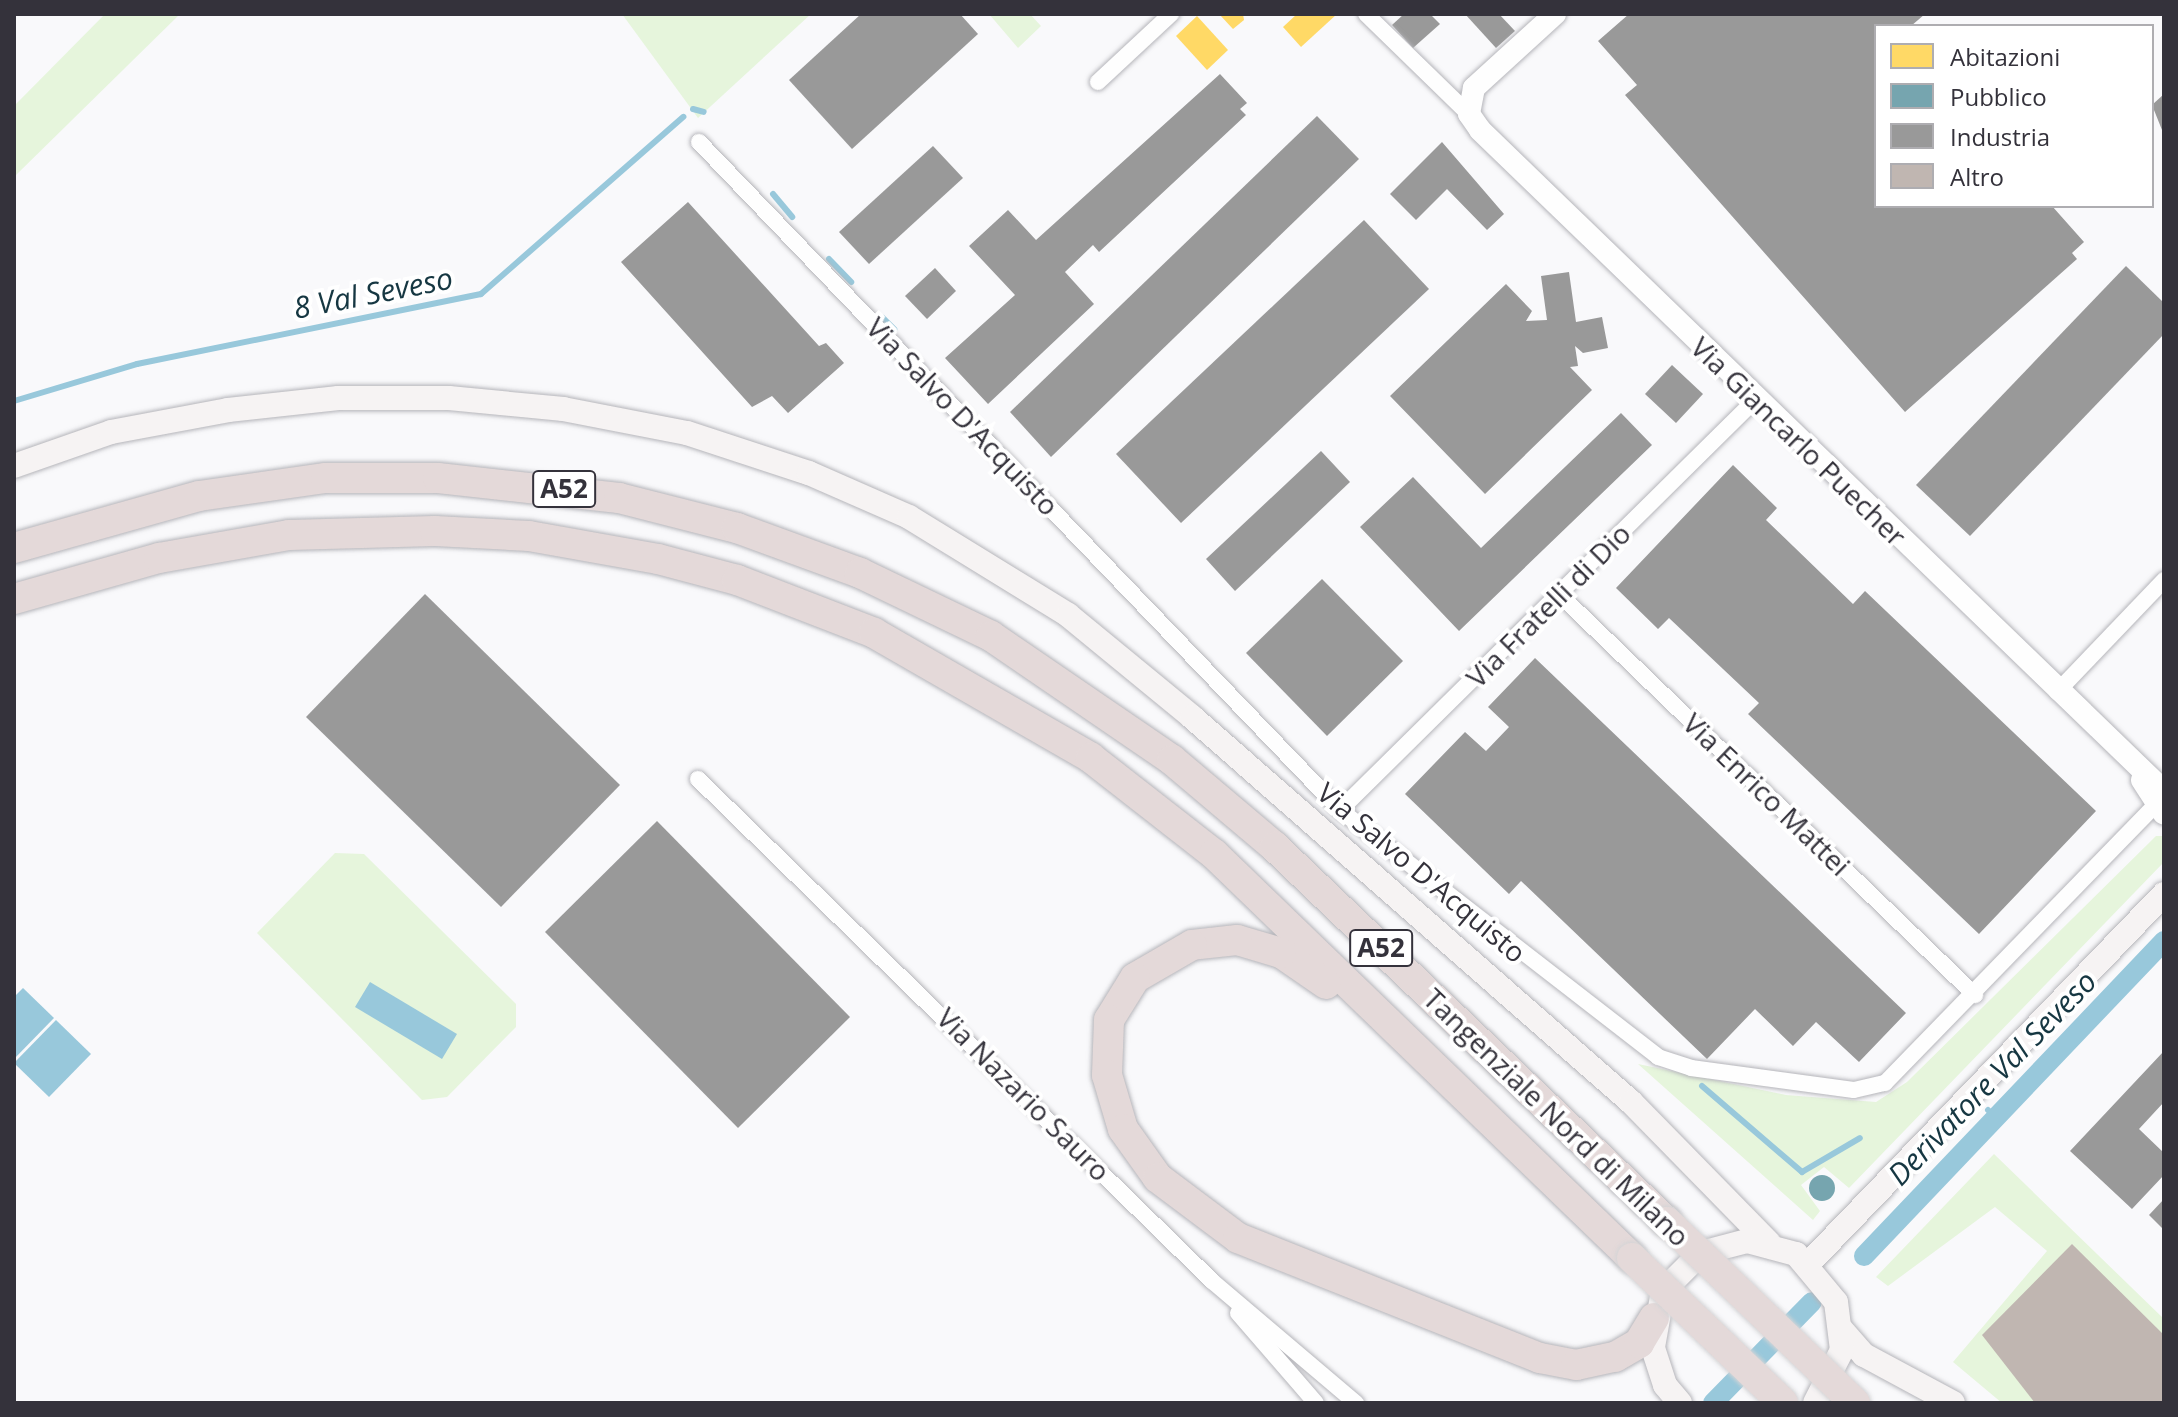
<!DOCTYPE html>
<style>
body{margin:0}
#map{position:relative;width:2178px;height:1417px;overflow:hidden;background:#f9f9fb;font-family:"Open Sans",sans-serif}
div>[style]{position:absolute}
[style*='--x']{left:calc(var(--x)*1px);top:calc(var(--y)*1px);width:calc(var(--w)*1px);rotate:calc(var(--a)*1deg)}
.green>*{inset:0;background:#e6f5dc}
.water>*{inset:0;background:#98c8db}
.homes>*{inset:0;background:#ffd966}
.public>*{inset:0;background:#76a5af}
.round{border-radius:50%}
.industry>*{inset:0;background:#999}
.stream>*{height:6px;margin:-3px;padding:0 3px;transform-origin:3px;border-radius:3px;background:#98c8db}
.canal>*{height:20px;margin:-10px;padding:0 10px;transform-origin:10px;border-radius:10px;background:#98c8db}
.building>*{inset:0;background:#c0b6b1}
.roads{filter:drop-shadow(0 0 2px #b5b5ba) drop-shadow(0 0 2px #b5b5ba)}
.minor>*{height:16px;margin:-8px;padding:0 8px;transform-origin:8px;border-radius:8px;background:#fefefe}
.tertiary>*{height:22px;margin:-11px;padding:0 11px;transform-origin:11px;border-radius:11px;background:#fefefe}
.secondary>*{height:24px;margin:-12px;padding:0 12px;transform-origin:12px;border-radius:12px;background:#f6f3f3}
.motorway>*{height:30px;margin:-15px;padding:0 15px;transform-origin:15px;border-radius:15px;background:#e4d9d9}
.bridges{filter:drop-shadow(0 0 2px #d4d4d6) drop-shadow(0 0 2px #d4d4d6)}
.motorway-bridge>*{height:30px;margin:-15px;padding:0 15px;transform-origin:15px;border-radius:15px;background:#e4d9d9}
span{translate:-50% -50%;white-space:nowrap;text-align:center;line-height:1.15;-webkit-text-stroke:8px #fff;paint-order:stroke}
.shield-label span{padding:2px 6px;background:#fff;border:2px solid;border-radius:6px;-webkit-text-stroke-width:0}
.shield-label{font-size:26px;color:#34323b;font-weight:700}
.street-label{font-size:28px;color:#34323b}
.water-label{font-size:30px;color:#163742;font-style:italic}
.frame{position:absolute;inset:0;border:16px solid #34323b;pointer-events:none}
.legend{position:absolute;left:1874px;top:24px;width:280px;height:184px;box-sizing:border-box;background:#fff;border:2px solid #aeadb1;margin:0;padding:10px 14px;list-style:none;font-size:24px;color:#34323b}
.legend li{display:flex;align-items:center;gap:16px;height:40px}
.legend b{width:40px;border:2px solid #aeadb1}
</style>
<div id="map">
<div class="green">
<div style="clip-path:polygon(105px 14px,180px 14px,14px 177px,14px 106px)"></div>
<div style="clip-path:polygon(622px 14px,811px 14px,698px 118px)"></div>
<div style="clip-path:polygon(989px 14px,1030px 14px,1041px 26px,1018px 48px)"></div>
<div style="clip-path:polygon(2156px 836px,2164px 836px,2164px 862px,1849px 1188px,1824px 1167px,1801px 1185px,1820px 1211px,1813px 1220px,1638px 1064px,1786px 1095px,1876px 1102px,1907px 1082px)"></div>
<div style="clip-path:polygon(335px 853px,364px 854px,516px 1004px,516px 1027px,447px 1097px,422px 1100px,257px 933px)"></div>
<div style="clip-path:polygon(1994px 1154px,2164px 1319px,2164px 1403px,2002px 1403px,1953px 1362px,2047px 1251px,1995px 1207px,1888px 1286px,1876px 1277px)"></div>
</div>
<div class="water">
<div style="clip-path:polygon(370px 982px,457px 1034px,442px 1059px,355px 1007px)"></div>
<div style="clip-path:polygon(23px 988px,54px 1018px,14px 1059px,14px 997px)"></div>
<div style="clip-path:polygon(56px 1020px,91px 1054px,49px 1097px,14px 1063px)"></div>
</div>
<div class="homes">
<div style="clip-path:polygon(1219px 14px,1243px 14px,1244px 20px,1233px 29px)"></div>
<div style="clip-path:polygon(1297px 14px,1337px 14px,1301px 47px,1283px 27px)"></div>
<div style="clip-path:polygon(1197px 16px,1228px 50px,1207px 70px,1176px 36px)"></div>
</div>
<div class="public">
<div class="round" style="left:1809px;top:1175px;width:26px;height:26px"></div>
</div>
<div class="industry">
<div style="clip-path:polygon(861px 14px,960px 14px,978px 34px,852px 149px,789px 80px)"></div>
<div style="clip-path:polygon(1404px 14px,1430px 14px,1440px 24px,1413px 48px,1392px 25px)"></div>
<div style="clip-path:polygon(1465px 14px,1499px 14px,1515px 31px,1496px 48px)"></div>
<div style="clip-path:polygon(1629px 14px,1925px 14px,1911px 26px,1876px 26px,1876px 206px,2052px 206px,2084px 242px,2072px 253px,2077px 259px,1905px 412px,1625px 95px,1637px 85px,1598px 41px)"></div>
<div style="clip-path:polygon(1220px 74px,1247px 103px,1240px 109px,1246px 115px,1099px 252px,1093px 245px,1065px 272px,1094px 304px,988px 404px,945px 358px,1015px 295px,969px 246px,1008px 210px,1036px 240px)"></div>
<div style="clip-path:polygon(2164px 94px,2164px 128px,2162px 130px,2152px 105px)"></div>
<div style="clip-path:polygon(1317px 116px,1359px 159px,1051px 457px,1010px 412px)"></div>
<div style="clip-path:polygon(1442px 142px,1504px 214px,1487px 230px,1447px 189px,1416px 220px,1390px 194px)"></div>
<div style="clip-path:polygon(933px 146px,963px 178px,869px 264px,839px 232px)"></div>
<div style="clip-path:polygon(688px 202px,819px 346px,826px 343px,844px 363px,788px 413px,772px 396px,752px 407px,621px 262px)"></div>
<div style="clip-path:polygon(1364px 220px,1429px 289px,1181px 523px,1116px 454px)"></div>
<div style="clip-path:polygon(2126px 266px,2164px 303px,2164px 334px,1970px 536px,1916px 485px)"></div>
<div style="clip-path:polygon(935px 268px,956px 291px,927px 319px,905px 296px)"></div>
<div style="clip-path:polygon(1569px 272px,1576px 322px,1602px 317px,1608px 348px,1583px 353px,1575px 346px,1578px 366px,1570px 367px,1592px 390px,1485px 494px,1390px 396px,1506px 284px,1532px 311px,1526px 321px,1547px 320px,1541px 276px)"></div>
<div style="clip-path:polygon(1672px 365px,1703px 394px,1676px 423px,1645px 394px)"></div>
<div style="clip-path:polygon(1621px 413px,1652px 445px,1459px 631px,1360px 527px,1413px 477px,1481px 548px)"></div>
<div style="clip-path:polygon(1321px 451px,1350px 482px,1235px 591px,1206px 559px)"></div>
<div style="clip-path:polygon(1733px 465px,1777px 508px,1766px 520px,1853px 604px,1865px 591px,2096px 811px,1979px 934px,1748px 714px,1759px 703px,1669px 618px,1658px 629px,1616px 588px)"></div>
<div style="clip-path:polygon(1322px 579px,1403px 661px,1327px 736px,1246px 653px)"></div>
<div style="clip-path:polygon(425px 594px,620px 785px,501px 907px,306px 717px)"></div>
<div style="clip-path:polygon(1535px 658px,1906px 1013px,1859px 1062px,1816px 1022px,1793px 1046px,1755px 1009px,1707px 1059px,1521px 881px,1509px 894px,1405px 794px,1465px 732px,1486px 751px,1509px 727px,1488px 707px)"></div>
<div style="clip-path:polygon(657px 821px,850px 1017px,738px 1128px,545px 932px)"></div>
<div style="clip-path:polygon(2164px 1051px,2164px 1102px,2139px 1129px,2164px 1153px,2164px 1175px,2132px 1209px,2070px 1151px)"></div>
<div style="clip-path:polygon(2164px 1199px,2164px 1230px,2149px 1215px)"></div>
</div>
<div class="stream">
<div style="--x:693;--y:109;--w:11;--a:15"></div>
<div style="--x:773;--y:194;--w:30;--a:50"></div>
<div style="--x:829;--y:259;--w:32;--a:46"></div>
<div style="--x:883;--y:318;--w:16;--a:45"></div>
<div style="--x:14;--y:401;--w:128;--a:-16.7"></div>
<div style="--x:137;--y:364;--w:351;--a:-11.5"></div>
<div style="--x:481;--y:294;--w:269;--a:-41.2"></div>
<div style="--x:1702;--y:1086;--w:132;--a:40.7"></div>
<div style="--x:1802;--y:1172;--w:67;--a:-30.4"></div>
<div style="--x:1988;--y:1110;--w:10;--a:45"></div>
</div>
<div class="canal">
<div style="--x:1864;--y:1256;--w:435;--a:-46.4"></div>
<div style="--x:1713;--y:1403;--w:141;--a:-45.6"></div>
</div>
<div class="building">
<div style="clip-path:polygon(2072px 1244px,2164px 1335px,2164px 1403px,2035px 1403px,1982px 1335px)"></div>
</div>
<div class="roads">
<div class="minor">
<div style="--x:1366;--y:14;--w:144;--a:44.2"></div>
<div style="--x:1098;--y:82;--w:100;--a:-43"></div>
<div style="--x:699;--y:142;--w:926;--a:46.18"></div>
<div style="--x:1340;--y:810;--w:403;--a:37.8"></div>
<div style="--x:1658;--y:1057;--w:35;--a:18"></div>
<div style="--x:1691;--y:1068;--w:164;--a:7.7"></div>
<div style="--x:1854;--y:1090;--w:32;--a:-13"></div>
<div style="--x:1885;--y:1083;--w:399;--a:-45.8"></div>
<div style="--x:1559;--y:594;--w:578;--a:43.95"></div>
<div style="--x:2057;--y:692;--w:155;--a:-46.3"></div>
<div style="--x:698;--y:779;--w:718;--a:44.32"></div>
<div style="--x:1212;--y:1281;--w:189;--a:40.3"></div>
<div style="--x:1340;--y:810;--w:585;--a:-44.65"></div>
<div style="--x:1238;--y:1313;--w:119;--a:49.1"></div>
</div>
<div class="tertiary">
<div style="--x:1555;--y:14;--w:110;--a:137.6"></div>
<div style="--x:1474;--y:88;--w:26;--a:101"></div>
<div style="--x:1469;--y:114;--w:19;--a:55"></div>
<div style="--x:1480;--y:130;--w:951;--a:44.02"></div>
<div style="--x:2142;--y:780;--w:40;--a:57.1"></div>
</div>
<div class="secondary">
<div style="--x:14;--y:466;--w:103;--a:-19.3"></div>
<div style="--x:111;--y:432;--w:119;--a:-10.6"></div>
<div style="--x:228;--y:410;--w:111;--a:-6.2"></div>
<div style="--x:338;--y:398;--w:111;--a:0"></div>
<div style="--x:449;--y:398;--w:115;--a:5.5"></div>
<div style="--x:563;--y:409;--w:126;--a:11"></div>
<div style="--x:687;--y:433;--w:128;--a:18.2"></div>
<div style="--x:809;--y:473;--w:109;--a:23.7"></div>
<div style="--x:909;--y:517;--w:187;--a:31.6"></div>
<div style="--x:1068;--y:615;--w:161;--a:39.4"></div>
<div style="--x:1192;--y:717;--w:584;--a:41.25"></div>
<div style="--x:1631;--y:1102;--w:197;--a:45.6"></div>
<div style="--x:1809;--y:1263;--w:512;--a:-46.11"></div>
<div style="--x:1842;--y:1330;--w:33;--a:49"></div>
<div style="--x:1864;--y:1355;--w:101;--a:28.3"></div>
<div style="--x:1680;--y:1403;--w:23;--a:-130"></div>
<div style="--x:1665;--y:1385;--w:40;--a:-108"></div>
<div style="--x:1653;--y:1347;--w:57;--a:-79.9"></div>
<div style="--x:1663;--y:1291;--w:54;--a:-45"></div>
<div style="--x:1701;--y:1253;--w:48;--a:-14.6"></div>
<div style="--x:1747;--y:1241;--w:51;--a:14.9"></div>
<div style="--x:1796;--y:1254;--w:62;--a:50.2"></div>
<div style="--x:1836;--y:1302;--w:48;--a:82.9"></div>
<div style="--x:1842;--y:1350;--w:59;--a:117"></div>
</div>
<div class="motorway">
<div style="--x:14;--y:548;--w:192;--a:-15.7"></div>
<div style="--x:199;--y:496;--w:128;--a:-8.1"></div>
<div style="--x:326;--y:478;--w:112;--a:0"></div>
<div style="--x:438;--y:478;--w:182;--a:6.3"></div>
<div style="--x:619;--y:498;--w:122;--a:14.3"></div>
<div style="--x:737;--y:528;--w:131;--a:20.1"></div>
<div style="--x:860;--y:573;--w:145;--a:25.7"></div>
<div style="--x:991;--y:636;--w:219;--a:34.4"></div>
<div style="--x:1172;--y:760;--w:135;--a:40.2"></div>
<div style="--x:1275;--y:847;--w:542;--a:43.73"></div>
<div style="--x:14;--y:599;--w:151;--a:-15.8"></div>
<div style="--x:159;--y:558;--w:132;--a:-10"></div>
<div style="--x:289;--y:535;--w:146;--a:-1.6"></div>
<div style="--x:435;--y:531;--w:94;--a:3"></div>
<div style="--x:529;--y:536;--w:131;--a:10.1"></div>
<div style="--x:658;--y:559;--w:82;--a:14.9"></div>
<div style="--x:737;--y:580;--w:147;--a:21.1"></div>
<div style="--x:874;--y:633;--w:250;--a:29.9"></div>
<div style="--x:1091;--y:758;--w:156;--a:38"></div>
<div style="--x:1214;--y:854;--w:581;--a:44.02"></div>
<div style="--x:1326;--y:984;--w:55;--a:-145.4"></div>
<div style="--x:1281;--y:953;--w:46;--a:-163.5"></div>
<div style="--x:1237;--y:940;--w:45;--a:173.7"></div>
<div style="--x:1192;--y:945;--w:66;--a:149.9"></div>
<div style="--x:1135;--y:978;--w:49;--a:121.8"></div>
<div style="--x:1109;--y:1020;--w:55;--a:92.1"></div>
<div style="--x:1107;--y:1075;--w:56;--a:73.5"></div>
<div style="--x:1123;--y:1129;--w:60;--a:54.5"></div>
<div style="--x:1158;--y:1178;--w:100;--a:36.9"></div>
<div style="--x:1238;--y:1238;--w:325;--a:21.7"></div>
<div style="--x:1540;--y:1358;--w:37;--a:11"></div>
<div style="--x:1576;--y:1365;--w:40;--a:-12"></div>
<div style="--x:1615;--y:1357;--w:28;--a:-30"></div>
<div style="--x:1639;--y:1343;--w:29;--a:-59"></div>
</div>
</div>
<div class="bridges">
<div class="motorway-bridge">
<div style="--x:1667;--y:1222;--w:261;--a:43.9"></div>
<div style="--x:1632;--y:1258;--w:209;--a:43.8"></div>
</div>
</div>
<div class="shield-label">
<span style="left:564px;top:489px">A52</span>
<span style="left:1381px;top:948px">A52</span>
</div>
<div class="street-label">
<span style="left:963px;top:416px;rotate:46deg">Via Salvo D'Acquisto</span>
<span style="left:1799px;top:441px;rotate:44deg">Via Giancarlo Puecher</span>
<span style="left:1548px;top:605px;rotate:-45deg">Via Fratelli di Dio</span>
<span style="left:1767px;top:794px;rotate:44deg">Via Enrico Mattei</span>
<span style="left:1422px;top:872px;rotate:40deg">Via Salvo D'Acquisto</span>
<span style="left:1024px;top:1094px;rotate:45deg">Via Nazario Sauro</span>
<span style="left:1557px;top:1117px;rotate:44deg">Tangenziale Nord di Milano</span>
</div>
<div class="water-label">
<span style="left:373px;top:293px;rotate:-11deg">8 Val Seveso</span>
<span style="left:1992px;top:1078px;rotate:-46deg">Derivatore Val Seveso</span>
</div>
<div class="frame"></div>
<ul class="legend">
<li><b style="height:22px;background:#ffd966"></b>Abitazioni</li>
<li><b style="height:22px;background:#76a5af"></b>Pubblico</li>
<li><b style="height:22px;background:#999"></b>Industria</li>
<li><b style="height:22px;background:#c0b6b1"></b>Altro</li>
</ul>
</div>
